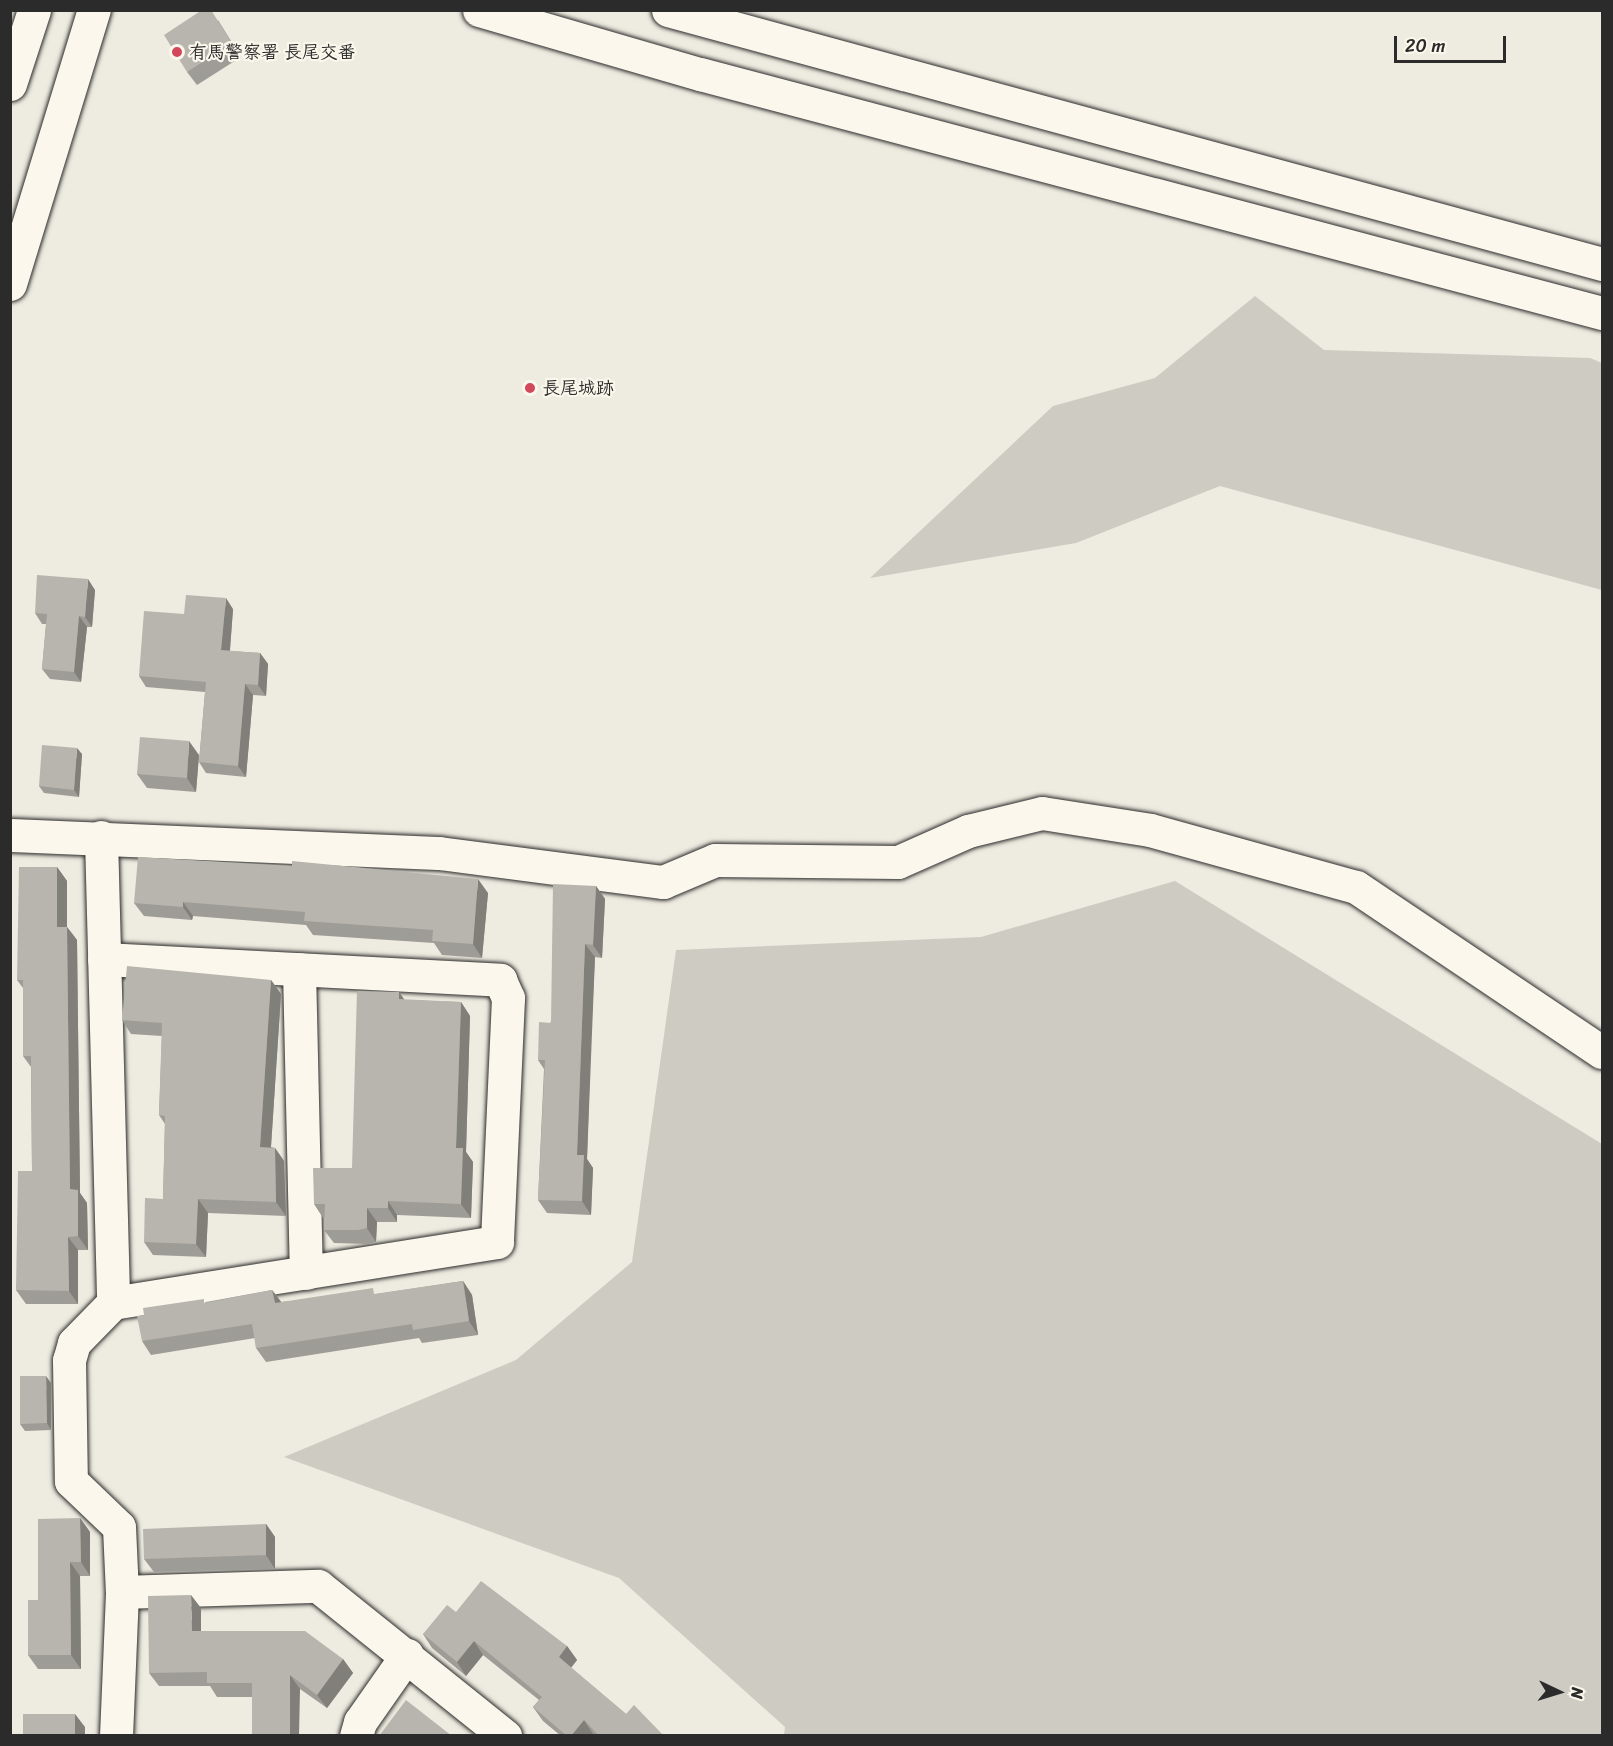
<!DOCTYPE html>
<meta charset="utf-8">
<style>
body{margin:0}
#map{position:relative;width:1613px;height:1746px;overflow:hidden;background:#eeebe0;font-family:Sriracha,"Klee One",sans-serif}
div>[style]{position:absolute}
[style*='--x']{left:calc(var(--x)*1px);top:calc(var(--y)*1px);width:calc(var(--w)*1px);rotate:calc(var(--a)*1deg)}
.green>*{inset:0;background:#cecbc2}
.roads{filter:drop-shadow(0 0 2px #2b2b2b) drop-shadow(0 0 2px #2b2b2b)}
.minor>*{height:33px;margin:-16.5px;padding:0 16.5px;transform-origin:16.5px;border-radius:16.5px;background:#fbf7ec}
.wall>*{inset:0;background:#9e9c96}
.shaded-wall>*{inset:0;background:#817f7a}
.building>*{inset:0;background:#b8b5ae}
.dots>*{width:16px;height:16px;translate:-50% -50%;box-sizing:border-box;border:3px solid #fbf7ec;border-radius:50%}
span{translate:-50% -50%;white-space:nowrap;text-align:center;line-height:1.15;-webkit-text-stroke:4.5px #fbf7ec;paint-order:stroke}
.poi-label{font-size:18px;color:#2b2b2b;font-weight:700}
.left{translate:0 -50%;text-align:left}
.frame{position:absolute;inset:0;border:12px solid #2b2b2b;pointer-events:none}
.north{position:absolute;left:1529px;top:1662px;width:60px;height:60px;-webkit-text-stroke:4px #fbf7ec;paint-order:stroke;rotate:94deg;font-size:16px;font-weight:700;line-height:24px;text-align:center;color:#2b2b2b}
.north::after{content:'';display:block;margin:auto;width:21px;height:27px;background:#2b2b2b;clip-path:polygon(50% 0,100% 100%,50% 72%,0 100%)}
.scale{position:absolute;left:1394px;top:36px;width:112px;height:27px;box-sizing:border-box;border:3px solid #2b2b2b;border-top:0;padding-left:8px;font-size:18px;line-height:21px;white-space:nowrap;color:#2b2b2b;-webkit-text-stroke:4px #fbf7ec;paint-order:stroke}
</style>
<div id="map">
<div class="green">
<div style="clip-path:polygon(1255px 296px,1324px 350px,1590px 358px,1602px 363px,1602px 590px,1220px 486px,1076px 543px,870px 578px,1053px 406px,1155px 378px)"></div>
<div style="clip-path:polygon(1175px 881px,1602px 1144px,1602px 1735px,784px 1735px,785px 1727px,619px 1578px,284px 1457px,516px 1360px,632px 1262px,676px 950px,981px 937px)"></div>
</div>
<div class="roads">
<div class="minor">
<div style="--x:479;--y:10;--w:230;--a:16.2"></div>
<div style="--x:700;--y:74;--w:933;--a:14.84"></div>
<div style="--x:668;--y:10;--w:968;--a:15.21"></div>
<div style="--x:10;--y:84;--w:78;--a:-72"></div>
<div style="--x:10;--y:284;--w:287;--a:-73"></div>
<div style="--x:10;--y:835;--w:429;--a:2.4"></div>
<div style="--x:439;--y:853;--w:226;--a:7.4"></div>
<div style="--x:663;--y:882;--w:56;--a:-22.9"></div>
<div style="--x:715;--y:860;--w:183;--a:0.6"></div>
<div style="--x:898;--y:862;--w:77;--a:-23.9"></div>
<div style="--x:968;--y:831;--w:76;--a:-13.7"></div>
<div style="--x:1042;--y:813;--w:109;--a:8.9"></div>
<div style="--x:1150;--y:830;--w:214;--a:15.5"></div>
<div style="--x:1356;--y:887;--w:296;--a:33.9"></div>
<div style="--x:101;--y:837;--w:466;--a:88.5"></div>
<div style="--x:113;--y:1303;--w:56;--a:134.3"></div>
<div style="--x:74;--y:1343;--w:18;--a:106"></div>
<div style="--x:69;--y:1360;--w:121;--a:89.1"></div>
<div style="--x:71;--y:1481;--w:66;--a:43.8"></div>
<div style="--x:119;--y:1527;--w:65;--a:87.4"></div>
<div style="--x:104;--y:959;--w:397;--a:3"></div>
<div style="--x:500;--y:980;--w:20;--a:66"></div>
<div style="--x:508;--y:998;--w:244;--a:92.6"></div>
<div style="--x:497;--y:1242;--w:389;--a:171"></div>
<div style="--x:299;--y:969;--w:304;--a:88.7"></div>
<div style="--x:116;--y:1736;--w:144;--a:-87.6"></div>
<div style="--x:122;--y:1592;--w:196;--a:-1.8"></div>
<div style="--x:318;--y:1586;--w:240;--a:38.7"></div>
<div style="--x:356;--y:1736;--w:15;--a:-74"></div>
<div style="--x:360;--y:1722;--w:82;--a:-55"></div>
</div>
</div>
<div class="wall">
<div style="clip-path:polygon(218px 20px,241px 57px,197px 85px,187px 72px)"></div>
<div style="clip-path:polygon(95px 590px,92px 627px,87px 627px,81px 682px,50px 679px,42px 669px,46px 624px,42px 624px,35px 613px)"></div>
<div style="clip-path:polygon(233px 609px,230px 651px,260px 653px,268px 664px,266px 696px,253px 695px,246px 777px,206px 773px,199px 762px,205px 692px,146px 687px,139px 676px,184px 614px)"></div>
<div style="clip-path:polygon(82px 754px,79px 797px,44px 793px,39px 786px)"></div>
<div style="clip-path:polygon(199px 755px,196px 792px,147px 788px,137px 774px)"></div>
<div style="clip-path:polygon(57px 867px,67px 881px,67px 927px,77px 940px,80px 1193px,87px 1203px,88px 1250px,78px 1250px,78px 1304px,26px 1304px,16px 1290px,32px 1171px,31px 1067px,23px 1056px,23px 988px,17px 980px)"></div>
<div style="clip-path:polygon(596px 886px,605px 899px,602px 958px,595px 957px,591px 1037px,587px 1159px,593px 1168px,591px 1215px,547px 1213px,538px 1200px,544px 1069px,538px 1060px)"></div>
<div style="clip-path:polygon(488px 893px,482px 958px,442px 955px,434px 943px,313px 935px,306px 925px,193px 916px,192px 920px,144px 916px,134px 903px)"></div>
<div style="clip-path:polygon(271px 980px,281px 994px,271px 1147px,275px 1148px,284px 1161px,286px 1216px,208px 1213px,206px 1257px,153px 1255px,144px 1242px,163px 1199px,165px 1124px,159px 1115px,162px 1036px,131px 1034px,122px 1020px)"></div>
<div style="clip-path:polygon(404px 1000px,461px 1002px,470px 1016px,466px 1152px,473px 1162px,471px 1218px,397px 1215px,397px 1222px,377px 1222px,376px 1242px,368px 1244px,334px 1243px,324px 1230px,325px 1218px,323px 1218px,314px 1204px,352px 1168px)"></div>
<div style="clip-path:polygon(463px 1281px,472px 1295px,478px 1335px,422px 1343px,419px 1338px,266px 1362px,256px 1348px,255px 1338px,151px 1355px,142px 1341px,206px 1302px,272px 1290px,281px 1302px,377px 1294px)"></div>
<div style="clip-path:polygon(51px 1383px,51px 1430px,25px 1431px,20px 1424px)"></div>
<div style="clip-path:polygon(80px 1518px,90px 1532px,90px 1576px,80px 1576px,81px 1669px,38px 1669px,28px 1655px,38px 1600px)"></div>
<div style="clip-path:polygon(266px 1524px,275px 1537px,275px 1569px,154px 1572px,144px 1559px)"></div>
<div style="clip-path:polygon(201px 1608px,201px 1631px,343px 1659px,353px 1673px,327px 1708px,300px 1689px,252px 1697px,217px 1697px,210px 1686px,159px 1686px,149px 1673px)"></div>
<div style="clip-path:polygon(456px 1612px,567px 1646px,577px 1660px,571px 1668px,626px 1714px,664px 1736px,595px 1736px,593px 1734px,592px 1736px,561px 1736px,543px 1721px,533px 1707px,539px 1700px,483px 1655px,466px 1676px,432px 1648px,423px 1634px)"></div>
</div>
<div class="shaded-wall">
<div style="clip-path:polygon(88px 579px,95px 590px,92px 627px,85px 617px)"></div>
<div style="clip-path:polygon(226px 598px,233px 609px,229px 661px,221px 650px)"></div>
<div style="clip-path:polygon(79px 616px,87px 627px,81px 682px,74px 672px)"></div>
<div style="clip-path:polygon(260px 653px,268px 664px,266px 696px,258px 685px)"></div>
<div style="clip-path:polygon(245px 684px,253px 695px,246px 777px,238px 766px)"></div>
<div style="clip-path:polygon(189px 741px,199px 755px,196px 792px,187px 778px)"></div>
<div style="clip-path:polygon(77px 748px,82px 754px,79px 797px,74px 790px)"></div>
<div style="clip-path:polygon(57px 867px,67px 881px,67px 941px,57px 927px)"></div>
<div style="clip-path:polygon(478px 879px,488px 893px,482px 958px,473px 944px)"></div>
<div style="clip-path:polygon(596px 886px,605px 899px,602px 958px,593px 945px)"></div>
<div style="clip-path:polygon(183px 902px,193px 916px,192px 920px,183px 907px)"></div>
<div style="clip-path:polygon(67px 927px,77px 940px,80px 1193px,87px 1203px,88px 1250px,78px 1236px,70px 1189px)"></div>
<div style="clip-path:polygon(585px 944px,595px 957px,587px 1159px,593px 1168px,591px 1215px,582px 1201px,577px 1155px)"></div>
<div style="clip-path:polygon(271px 980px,281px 994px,270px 1161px,260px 1147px)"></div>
<div style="clip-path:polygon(399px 992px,409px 1006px,399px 999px)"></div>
<div style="clip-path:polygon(461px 1002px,470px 1016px,466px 1152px,473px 1162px,471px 1218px,461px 1204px,456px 1148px)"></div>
<div style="clip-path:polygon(275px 1148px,284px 1161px,286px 1216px,276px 1202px)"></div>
<div style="clip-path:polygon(198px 1199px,208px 1213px,206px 1257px,196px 1244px)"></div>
<div style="clip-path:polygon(388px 1201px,397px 1215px,397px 1222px,388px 1208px)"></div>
<div style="clip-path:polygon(367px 1208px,377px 1222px,376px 1242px,367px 1228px)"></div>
<div style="clip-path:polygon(68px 1237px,78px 1250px,78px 1304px,69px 1291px)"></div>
<div style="clip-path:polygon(463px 1281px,472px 1295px,478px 1335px,469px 1321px)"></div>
<div style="clip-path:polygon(272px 1290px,282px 1303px,275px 1303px)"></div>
<div style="clip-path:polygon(46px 1376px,51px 1383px,51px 1430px,47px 1423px)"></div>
<div style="clip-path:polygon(80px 1518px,90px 1532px,90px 1576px,81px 1562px)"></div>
<div style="clip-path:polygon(266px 1524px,275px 1537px,275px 1569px,266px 1555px)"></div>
<div style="clip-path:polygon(70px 1562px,80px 1576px,81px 1669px,71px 1655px)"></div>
<div style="clip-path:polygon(191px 1595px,201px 1608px,201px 1645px,192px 1631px)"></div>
<div style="clip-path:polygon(474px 1641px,483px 1655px,466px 1676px,457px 1662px)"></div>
<div style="clip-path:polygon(567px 1646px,577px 1660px,568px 1671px,559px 1657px)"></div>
<div style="clip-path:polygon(343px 1659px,353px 1673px,327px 1708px,317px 1695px)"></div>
<div style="clip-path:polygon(290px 1675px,300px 1689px,299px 1736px,290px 1736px)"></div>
<div style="clip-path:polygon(75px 1714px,85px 1727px,85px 1736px,75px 1736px)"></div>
<div style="clip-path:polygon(584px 1720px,593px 1734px,592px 1736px,571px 1736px)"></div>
</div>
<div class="building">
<div style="clip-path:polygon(202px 10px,211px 10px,232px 43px,187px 72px,164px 35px)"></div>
<div style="clip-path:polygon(37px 575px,88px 579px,85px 617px,79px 616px,74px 672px,42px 669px,47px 614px,35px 613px)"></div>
<div style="clip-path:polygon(186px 595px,226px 598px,221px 650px,260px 653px,258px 685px,245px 684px,238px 766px,199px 762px,206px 682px,139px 676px,144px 611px,184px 614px)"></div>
<div style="clip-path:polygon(140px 737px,189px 741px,187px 778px,137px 774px)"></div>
<div style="clip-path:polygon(42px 745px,77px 748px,74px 790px,39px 786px)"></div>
<div style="clip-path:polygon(138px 857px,292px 866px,292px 861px,478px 879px,473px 944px,432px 941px,433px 930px,304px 921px,305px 912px,183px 902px,183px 907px,134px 903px)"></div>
<div style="clip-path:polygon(19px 867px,57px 867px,57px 927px,67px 927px,70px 1189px,78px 1190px,78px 1236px,68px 1237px,69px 1291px,16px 1290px,18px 1171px,32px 1171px,31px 1056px,23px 1056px,23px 980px,17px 980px)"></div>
<div style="clip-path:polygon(553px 884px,596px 886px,593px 945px,585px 944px,582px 1024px,577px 1155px,584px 1155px,582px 1201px,538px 1200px,545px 1060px,538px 1060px,539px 1022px,551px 1023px)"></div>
<div style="clip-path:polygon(127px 966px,271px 980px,260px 1147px,275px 1148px,276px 1202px,198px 1199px,196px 1244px,144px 1242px,145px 1198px,163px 1199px,165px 1116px,159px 1115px,162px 1023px,122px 1020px)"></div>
<div style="clip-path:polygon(357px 991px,399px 992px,399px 999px,461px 1002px,456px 1148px,463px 1148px,461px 1204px,388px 1201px,388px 1208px,367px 1208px,367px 1228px,358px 1230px,324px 1230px,325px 1204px,314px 1204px,313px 1168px,352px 1168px)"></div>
<div style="clip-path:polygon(463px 1281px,469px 1321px,413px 1330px,412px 1324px,256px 1348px,252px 1324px,142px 1341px,137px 1316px,144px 1315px,143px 1308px,204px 1299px,204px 1303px,272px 1290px,275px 1303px,373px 1288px,374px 1294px)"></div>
<div style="clip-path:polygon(20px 1376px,46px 1376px,47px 1423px,20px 1424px)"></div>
<div style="clip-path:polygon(80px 1518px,81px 1562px,70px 1562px,71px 1655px,28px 1655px,28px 1600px,38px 1600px,38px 1519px)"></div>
<div style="clip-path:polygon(266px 1524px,266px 1555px,144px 1559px,143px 1529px)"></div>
<div style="clip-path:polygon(481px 1581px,567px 1646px,559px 1657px,626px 1714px,634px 1705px,664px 1736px,599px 1736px,584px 1720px,571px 1736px,567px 1736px,533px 1707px,542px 1697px,474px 1641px,457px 1662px,423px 1634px,447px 1605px,456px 1612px)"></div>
<div style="clip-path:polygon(191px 1595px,192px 1631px,305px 1631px,343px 1659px,317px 1695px,290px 1675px,290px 1736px,252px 1736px,252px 1683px,207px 1683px,207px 1672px,149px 1673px,148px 1596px)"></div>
<div style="clip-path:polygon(406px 1700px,452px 1736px,379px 1736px)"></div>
<div style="clip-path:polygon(23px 1714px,75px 1714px,75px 1736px,23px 1736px)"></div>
</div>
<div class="dots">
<div style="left:177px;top:52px;background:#d1495b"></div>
<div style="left:530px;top:388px;background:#d1495b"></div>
</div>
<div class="poi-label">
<span class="left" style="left:189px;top:52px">有馬警察署 長尾交番</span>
<span class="left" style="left:542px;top:388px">長尾城跡</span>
</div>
<div class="frame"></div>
<div class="north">N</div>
<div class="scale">20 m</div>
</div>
